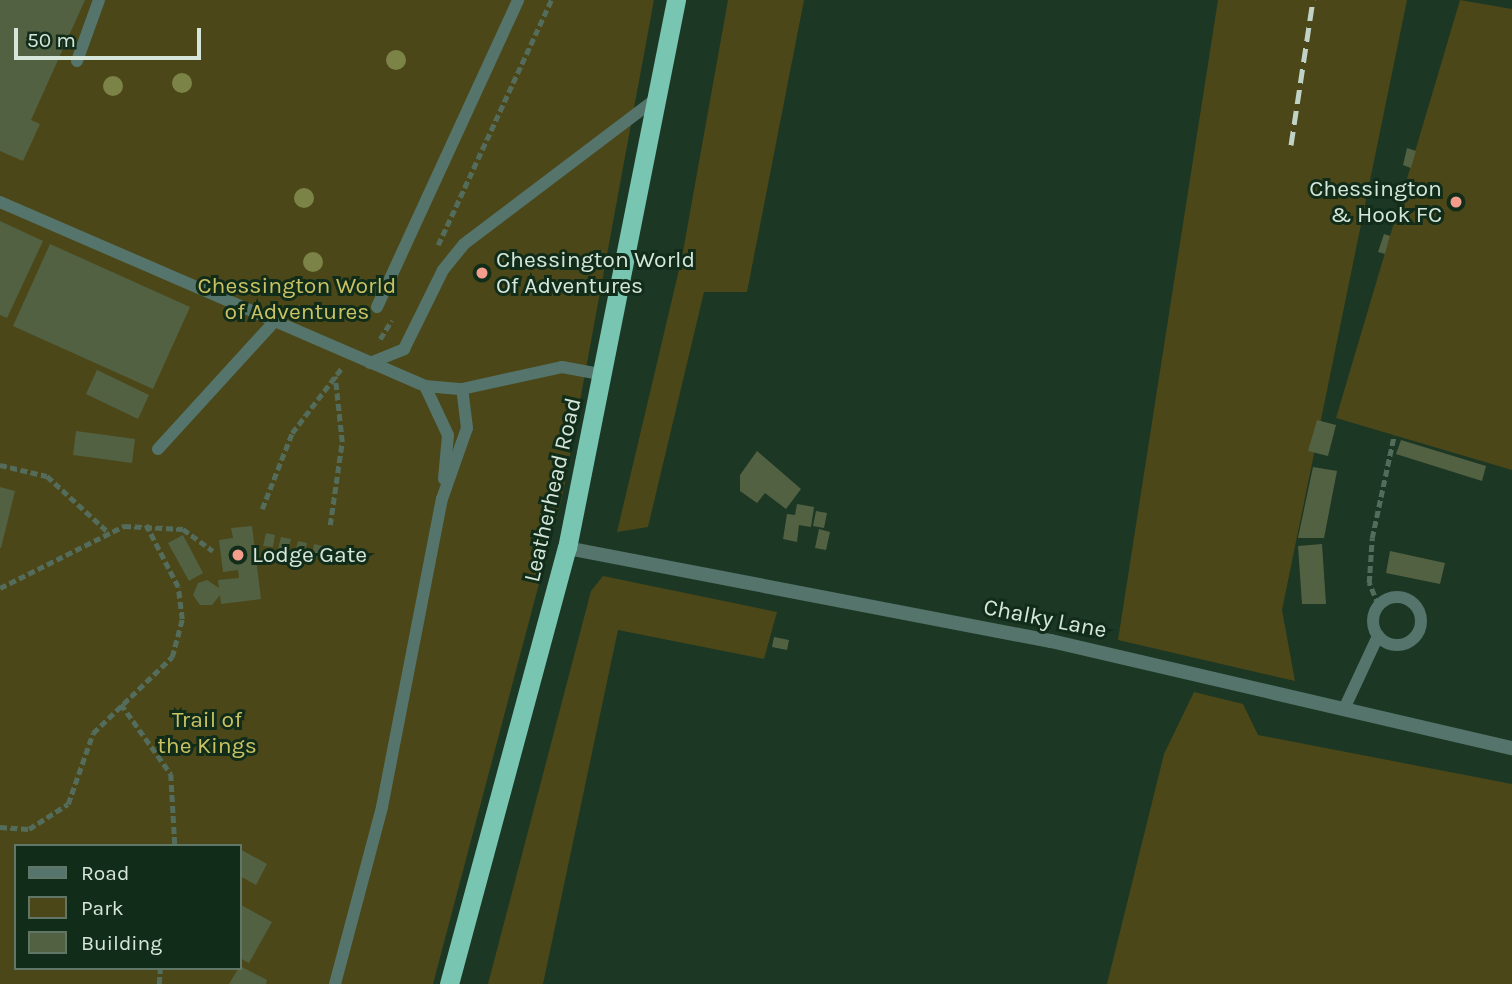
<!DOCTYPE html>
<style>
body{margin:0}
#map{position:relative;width:1512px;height:984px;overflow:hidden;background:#1c3724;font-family:Karla,sans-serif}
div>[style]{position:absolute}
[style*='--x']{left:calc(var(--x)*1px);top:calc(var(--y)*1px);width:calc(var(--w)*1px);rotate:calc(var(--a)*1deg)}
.green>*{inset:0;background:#4b4718}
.building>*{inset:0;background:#536143}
.path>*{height:4.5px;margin-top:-2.25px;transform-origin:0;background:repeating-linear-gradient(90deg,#546c5b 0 7px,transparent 0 10.5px)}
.service>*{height:12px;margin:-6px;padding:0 6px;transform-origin:6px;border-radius:6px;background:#54746c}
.service>.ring{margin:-6px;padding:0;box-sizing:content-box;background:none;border:12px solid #54746c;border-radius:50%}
.minor>*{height:14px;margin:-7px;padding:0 7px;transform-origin:7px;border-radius:7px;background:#54746c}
.trunk>*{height:19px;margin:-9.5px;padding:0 9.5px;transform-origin:9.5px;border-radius:9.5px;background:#78c5b2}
.rail>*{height:5px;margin-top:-2.5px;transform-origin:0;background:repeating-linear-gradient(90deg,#c1d3c6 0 14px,transparent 0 21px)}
.trees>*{width:20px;height:20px;margin:-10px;border-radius:50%;background:#7c8347}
.dots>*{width:19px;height:19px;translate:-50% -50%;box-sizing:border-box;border:4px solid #112d1a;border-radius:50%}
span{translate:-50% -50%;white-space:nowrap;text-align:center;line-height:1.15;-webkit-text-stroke:6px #112d1a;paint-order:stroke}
.poi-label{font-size:23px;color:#d6e6da}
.right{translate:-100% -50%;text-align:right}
.left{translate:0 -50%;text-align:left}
.park-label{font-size:23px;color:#cbc263}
.street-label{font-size:23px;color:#d6e6da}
.legend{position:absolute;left:14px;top:844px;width:228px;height:126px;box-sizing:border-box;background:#112d1a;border:2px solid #607767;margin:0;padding:9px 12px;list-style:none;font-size:21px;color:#d6e6da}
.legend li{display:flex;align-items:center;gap:14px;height:35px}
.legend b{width:35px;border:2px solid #607767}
.scale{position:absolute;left:14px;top:28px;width:187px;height:32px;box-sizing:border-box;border:4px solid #d6e6da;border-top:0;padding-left:9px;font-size:21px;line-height:24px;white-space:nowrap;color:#d6e6da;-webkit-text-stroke:5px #112d1a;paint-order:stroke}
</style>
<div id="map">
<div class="green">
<div style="clip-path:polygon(evenodd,0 0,654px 0,563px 493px,433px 984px,0 984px,0 0,16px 846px,240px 846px,240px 968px,16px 968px,16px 846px)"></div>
<div style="clip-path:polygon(728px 0,804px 0,747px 292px,704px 292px,648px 527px,617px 532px,682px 257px)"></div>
<div style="clip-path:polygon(1218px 0,1407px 0,1282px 610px,1295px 681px,1118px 640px)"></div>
<div style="clip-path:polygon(1460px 0,1512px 9px,1512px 470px,1336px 418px)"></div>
<div style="clip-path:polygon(603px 576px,777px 612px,764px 659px,618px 630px,543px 984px,488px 984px,591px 591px)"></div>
<div style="clip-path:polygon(1194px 692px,1243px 704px,1258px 735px,1512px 784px,1512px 984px,1107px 984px,1164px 754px)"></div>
</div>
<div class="building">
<div style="clip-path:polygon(0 0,85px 0,31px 120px,40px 124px,23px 161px,0 151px)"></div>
<div style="clip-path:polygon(1407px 148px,1416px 151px,1411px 168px,1403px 165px)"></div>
<div style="clip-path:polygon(0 221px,43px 241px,7px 318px,0 315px)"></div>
<div style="clip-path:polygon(1384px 234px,1390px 236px,1385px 254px,1378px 252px)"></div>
<div style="clip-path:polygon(50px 244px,190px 307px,153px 389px,13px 326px)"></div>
<div style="clip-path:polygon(97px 370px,149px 395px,138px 419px,86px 394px)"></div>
<div style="clip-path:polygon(1317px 420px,1336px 425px,1328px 456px,1308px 451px)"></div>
<div style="clip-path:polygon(76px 431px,135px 439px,132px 463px,73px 455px)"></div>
<div style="clip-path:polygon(1401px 440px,1486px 466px,1482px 481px,1396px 454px)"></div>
<div style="clip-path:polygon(757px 451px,801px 489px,786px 509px,765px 493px,757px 503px,740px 491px,740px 475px)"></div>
<div style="clip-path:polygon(1313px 467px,1337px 471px,1324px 538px,1298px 538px)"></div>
<div style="clip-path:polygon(0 487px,15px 491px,1px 548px,0 548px)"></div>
<div style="clip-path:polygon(797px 504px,814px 507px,811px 527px,799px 525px,797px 542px,783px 539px,787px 514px,795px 515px)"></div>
<div style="clip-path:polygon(816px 511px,827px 513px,824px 528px,813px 526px)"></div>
<div style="clip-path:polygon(252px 526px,261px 599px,221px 604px,220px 595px,212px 605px,200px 605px,193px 595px,198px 583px,207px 580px,219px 588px,218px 580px,239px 578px,238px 570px,223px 572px,219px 540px,233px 538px,231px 528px)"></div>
<div style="clip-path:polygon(819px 529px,830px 532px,826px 550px,815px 548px)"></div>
<div style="clip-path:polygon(266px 533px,275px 535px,273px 547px,263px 546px)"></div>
<div style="clip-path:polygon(183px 535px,203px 573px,189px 581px,168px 543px)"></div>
<div style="clip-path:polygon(281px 537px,291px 539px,288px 552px,278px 549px)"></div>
<div style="clip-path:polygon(298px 541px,307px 543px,304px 555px,295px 553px)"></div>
<div style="clip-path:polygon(314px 544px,323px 546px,321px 558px,312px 556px)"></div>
<div style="clip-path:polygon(1322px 544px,1326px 604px,1302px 604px,1298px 546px)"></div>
<div style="clip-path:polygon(1390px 551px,1445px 563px,1440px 584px,1386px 573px)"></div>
<div style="clip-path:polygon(774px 637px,789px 640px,787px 650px,772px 647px)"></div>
<div style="clip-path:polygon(240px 849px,267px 864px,256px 885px,240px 876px)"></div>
<div style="clip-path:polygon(241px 905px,272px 922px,249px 963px,240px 958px)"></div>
<div style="clip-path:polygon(240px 966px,267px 980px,266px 984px,229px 984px)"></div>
</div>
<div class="path">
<div style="--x:438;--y:245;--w:270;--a:-65.2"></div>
<div style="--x:380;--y:339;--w:22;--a:-58"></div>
<div style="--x:0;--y:465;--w:48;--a:13.2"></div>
<div style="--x:47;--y:476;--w:81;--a:42.5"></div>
<div style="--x:262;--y:509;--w:82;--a:-68.5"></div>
<div style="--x:292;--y:433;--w:81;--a:-52.6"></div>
<div style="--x:330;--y:525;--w:84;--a:-81.8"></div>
<div style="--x:342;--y:442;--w:66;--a:-96.1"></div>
<div style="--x:0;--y:588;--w:139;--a:-26.6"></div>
<div style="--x:124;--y:526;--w:59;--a:2.9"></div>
<div style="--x:183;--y:529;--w:37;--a:36"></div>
<div style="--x:1378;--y:605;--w:24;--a:-112"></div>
<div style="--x:1369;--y:583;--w:45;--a:-86.2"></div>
<div style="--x:1372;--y:538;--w:105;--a:-77.9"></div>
<div style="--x:121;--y:704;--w:86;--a:54.5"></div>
<div style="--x:171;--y:774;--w:72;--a:86.8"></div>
<div style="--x:0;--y:827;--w:29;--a:4"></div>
<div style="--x:29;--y:829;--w:46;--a:-32.7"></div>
<div style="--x:68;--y:804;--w:75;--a:-70.6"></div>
<div style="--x:93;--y:733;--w:110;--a:-43.9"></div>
<div style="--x:172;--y:657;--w:39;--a:-75"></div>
<div style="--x:182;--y:619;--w:32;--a:-97"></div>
<div style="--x:178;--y:587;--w:70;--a:-117.3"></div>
<div style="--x:159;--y:984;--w:16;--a:-86"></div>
</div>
<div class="service">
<div style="--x:77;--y:61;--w:65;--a:-70.2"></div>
<div style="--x:0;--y:202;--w:463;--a:23.4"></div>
<div style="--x:425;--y:386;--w:37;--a:5"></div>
<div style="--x:462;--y:389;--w:102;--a:-12.4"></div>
<div style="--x:562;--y:367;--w:44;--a:10.5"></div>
<div style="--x:377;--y:307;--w:338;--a:-65.3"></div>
<div style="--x:370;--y:363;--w:37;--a:-22"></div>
<div style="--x:404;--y:349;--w:88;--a:-63.7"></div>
<div style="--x:443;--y:270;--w:33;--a:-51"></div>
<div style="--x:464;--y:244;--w:242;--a:-37.1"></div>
<div style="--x:425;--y:386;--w:54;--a:64.9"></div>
<div style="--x:448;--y:435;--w:44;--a:95.2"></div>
<div style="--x:158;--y:449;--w:172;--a:-47.6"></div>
<div class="ring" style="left:1373px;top:597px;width:36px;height:36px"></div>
<div style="--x:1344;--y:709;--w:81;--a:-65"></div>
<div style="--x:335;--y:984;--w:183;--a:-75.1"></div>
<div style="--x:382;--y:807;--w:314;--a:-79"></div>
<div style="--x:442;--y:499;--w:75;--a:-70.6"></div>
<div style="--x:467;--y:428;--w:39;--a:-97"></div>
</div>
<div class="minor">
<div style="--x:567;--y:548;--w:493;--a:10.9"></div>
<div style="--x:1051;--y:641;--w:473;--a:13.1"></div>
</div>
<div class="trunk">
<div style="--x:449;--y:984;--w:452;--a:-74.9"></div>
<div style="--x:567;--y:548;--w:559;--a:-78.75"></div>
</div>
<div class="rail">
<div style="--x:1291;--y:145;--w:147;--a:-81.4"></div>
</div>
<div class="trees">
<div style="left:396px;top:60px"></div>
<div style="left:182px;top:83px"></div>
<div style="left:113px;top:86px"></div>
<div style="left:304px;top:198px"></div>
<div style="left:313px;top:262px"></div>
</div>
<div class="dots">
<div style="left:1456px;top:202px;background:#f49d8d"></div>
<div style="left:482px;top:273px;background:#f49d8d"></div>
<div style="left:238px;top:555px;background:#f49d8d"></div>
</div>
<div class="poi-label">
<span class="right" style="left:1442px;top:202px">Chessington<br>&amp; Hook FC</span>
<span class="left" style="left:496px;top:273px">Chessington World<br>Of Adventures</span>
<span class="left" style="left:252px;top:555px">Lodge Gate</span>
</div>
<div class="park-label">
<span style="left:297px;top:299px">Chessington World<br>of Adventures</span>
<span style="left:207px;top:733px">Trail of<br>the Kings</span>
</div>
<div class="street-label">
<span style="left:553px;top:490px;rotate:-77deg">Leatherhead Road</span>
<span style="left:1045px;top:619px;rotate:11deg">Chalky Lane</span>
</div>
<ul class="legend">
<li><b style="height:9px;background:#54746c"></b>Road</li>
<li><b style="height:19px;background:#4b4718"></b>Park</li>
<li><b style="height:19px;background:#536143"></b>Building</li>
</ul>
<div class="scale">50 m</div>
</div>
